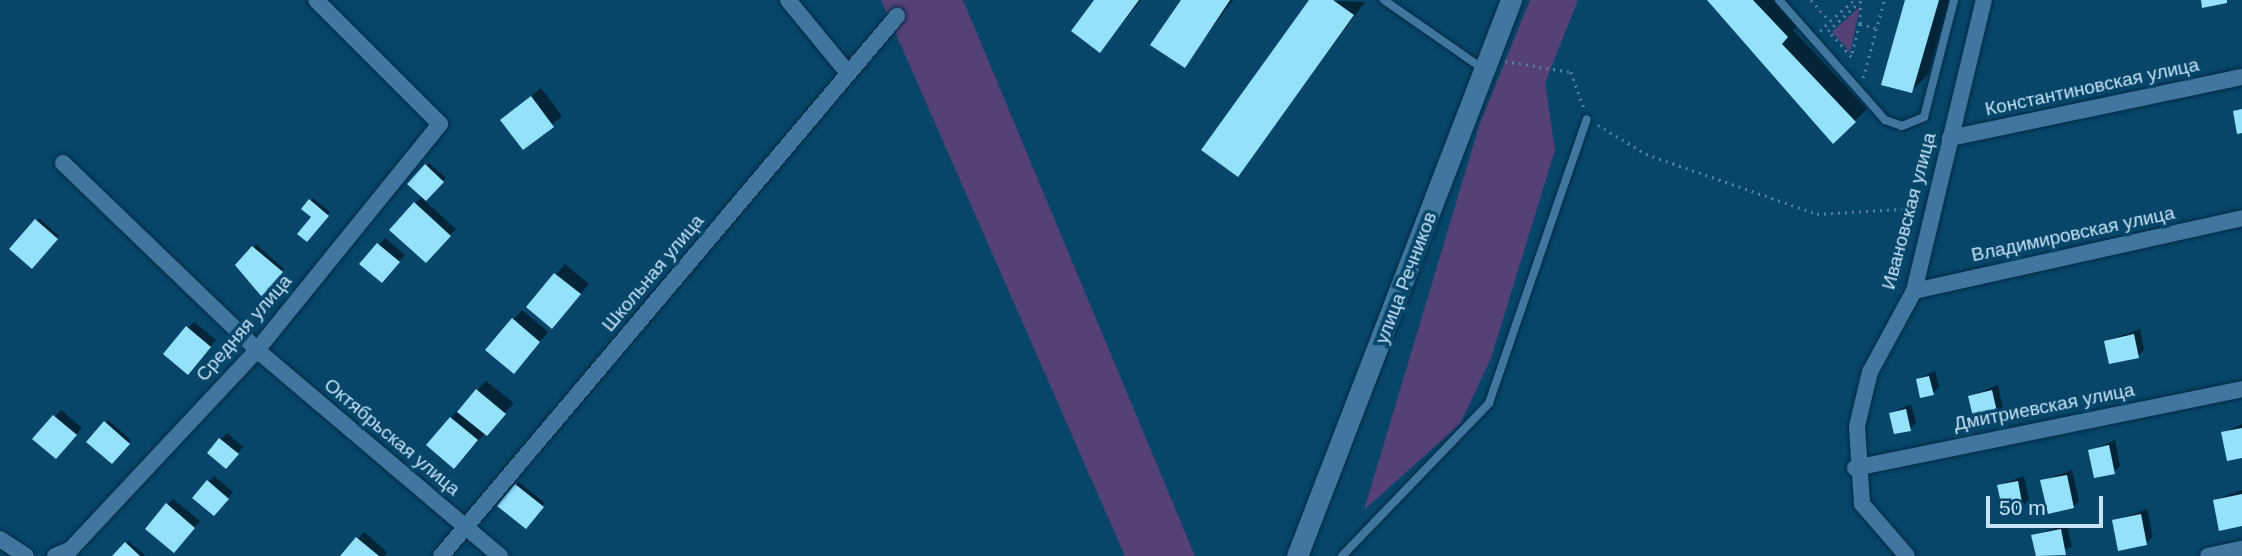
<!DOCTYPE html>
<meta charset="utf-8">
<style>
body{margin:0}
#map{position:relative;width:2242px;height:556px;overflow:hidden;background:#084669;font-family:Helvetica,sans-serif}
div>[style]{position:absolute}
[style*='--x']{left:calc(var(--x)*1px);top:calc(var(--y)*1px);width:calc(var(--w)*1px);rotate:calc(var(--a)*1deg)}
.green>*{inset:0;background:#564177}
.shadow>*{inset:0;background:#0007}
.building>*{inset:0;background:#94e1fa}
.path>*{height:2.5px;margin-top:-1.25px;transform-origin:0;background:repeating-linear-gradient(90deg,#5081a0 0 2px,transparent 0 7px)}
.roads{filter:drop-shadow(0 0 2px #002b46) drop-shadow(0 0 2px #002b46)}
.service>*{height:8px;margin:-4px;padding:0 4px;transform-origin:4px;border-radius:4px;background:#41779e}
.minor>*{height:16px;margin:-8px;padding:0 8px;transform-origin:8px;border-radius:8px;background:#41779e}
.tertiary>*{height:21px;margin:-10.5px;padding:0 10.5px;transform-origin:10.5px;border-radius:10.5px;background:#41779e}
span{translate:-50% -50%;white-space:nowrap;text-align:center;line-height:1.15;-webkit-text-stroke:7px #084669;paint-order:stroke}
.street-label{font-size:19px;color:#c6e2f8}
.scale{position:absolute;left:1986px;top:496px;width:117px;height:32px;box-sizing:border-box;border:4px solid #c6e2f8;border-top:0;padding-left:9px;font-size:21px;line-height:24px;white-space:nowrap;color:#c6e2f8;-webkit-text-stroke:5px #084669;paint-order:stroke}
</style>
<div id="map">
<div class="green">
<div style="clip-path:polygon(881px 0,963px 0,1195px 556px,1125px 556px)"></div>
<div style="clip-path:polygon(1530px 0,1578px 0,1545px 83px,1555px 150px,1491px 358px,1460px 424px,1364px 510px,1480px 123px)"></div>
<div style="clip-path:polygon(1860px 7px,1850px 52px,1832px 32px)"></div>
</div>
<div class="shadow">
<div style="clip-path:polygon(1096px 0,1141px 0,1100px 51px)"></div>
<div style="clip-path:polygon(1183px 0,1233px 0,1184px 66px)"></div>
<div style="clip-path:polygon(1311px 0,1365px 2px,1237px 175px)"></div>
<div style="clip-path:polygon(1708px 0,1777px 0,1799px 24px,1793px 30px,1867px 109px,1833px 142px)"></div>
<div style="clip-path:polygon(1907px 0,1950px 0,1928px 74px,1911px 92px)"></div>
<div style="clip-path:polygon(541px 88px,562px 116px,524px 148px,503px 120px)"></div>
<div style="clip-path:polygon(429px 163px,446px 178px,425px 201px,456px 229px,426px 261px,415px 203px,423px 196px,409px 184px)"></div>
<div style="clip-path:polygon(313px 198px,330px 212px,307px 239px,314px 217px,303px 208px)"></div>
<div style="clip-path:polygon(39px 218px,59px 236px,32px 267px,11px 249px)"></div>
<div style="clip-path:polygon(385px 238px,405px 255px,388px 274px,362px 263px)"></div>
<div style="clip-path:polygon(256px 244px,284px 269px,262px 294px,238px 265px)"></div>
<div style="clip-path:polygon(565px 264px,589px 284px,561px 317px,528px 307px)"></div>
<div style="clip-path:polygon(522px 310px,548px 332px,523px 362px,513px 320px)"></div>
<div style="clip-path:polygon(194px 322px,216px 340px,194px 366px,188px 328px)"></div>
<div style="clip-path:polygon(2140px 329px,2144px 350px,2138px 356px,2106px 341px)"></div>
<div style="clip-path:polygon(1935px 371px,1939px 387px,1933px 393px,1918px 379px)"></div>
<div style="clip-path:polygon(486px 381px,514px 403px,460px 460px,451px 418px)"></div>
<div style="clip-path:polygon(1998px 385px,2003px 408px,1997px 414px,1970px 396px)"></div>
<div style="clip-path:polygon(1911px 404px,1916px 423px,1910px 429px,1891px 413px)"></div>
<div style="clip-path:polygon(61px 410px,82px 428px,62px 451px,35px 439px)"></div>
<div style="clip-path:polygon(108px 420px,131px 440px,112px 462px,89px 442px)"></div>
<div style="clip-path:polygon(2242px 424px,2242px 456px,2223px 433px)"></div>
<div style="clip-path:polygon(227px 433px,243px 447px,232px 460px,209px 453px)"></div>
<div style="clip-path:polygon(2115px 440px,2120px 466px,2114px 472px,2090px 451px)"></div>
<div style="clip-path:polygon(2072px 470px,2079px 501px,2073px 507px,2042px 481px)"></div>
<div style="clip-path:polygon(214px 476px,233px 492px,220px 508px,208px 482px)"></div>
<div style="clip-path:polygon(2024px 476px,2029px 500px,2022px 506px,1999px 485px)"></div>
<div style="clip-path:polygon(519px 482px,545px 503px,526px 527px,500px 506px)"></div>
<div style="clip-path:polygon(2242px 490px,2242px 524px,2215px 500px)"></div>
<div style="clip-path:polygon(173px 499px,200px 521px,180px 544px,167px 505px)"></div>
<div style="clip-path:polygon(2147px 509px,2153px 537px,2146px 543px,2114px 521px)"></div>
<div style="clip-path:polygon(2067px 524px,2072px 547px,2038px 556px,2033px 536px)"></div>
<div style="clip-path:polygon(364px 532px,387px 552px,384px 556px,343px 556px)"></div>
<div style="clip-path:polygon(128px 541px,145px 555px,144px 556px,114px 556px)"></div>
</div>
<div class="building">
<div style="clip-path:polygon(1094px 0,1139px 0,1100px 53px,1071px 31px)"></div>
<div style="clip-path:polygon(1181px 0,1230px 0,1185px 68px,1150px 45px)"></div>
<div style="clip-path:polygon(1309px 0,1333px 0,1354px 15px,1238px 177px,1201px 150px)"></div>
<div style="clip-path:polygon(1707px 0,1753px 0,1788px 37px,1782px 44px,1856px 122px,1833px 144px)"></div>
<div style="clip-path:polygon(1905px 0,1939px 0,1912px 93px,1881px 85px)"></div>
<div style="clip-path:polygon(2201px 0,2227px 0,2227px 3px,2202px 8px)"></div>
<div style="clip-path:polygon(531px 96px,554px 127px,523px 150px,500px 120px)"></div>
<div style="clip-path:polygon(2242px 109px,2242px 133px,2237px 134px,2233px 111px)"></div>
<div style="clip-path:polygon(425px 164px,444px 182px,426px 201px,407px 184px)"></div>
<div style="clip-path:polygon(309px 199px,329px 216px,307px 242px,297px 234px,311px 217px,301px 209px)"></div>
<div style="clip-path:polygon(414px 202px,451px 236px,426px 263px,389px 230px)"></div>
<div style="clip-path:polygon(35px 219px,58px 239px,32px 269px,9px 249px)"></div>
<div style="clip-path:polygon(377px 243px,400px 262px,382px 283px,359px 264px)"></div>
<div style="clip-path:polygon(252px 246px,283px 272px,262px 297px,235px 265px)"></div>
<div style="clip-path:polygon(554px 273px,581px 294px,552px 329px,526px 307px)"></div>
<div style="clip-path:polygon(512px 318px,540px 342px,514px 374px,485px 350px)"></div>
<div style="clip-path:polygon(186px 326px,211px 347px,188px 375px,163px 354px)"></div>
<div style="clip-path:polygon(2134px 334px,2139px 358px,2109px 364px,2104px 341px)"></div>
<div style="clip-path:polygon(1929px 376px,1934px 395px,1920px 398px,1916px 379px)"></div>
<div style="clip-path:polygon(476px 389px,506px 414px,487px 436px,457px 412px)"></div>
<div style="clip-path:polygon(1992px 390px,1998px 416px,1974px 421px,1968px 396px)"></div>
<div style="clip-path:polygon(1906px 409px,1911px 431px,1894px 434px,1889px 413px)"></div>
<div style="clip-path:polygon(53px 415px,77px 435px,56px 459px,32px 439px)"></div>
<div style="clip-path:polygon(450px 417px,478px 440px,454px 469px,426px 445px)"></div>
<div style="clip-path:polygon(104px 421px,130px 444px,112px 464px,86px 442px)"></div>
<div style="clip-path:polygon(2242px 428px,2242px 458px,2227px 461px,2221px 432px)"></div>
<div style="clip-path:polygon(219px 438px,239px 454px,226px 469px,207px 453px)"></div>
<div style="clip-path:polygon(2109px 445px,2115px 474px,2094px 478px,2088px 450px)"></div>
<div style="clip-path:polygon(2067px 475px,2074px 508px,2048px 514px,2040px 480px)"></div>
<div style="clip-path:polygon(207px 480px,229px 499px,214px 516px,192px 498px)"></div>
<div style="clip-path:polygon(2018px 481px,2023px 508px,2003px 512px,1997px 485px)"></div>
<div style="clip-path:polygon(515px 484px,544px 507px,526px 529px,497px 506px)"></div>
<div style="clip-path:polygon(2242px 494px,2242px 526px,2219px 531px,2213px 500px)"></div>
<div style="clip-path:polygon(166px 503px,195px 528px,174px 553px,145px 529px)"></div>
<div style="clip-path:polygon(2141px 514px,2147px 545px,2118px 551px,2112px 520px)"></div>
<div style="clip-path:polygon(2061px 529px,2066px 555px,2036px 556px,2031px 535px)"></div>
<div style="clip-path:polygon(356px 537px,379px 556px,340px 556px)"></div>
<div style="clip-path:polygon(125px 542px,140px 556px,112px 556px)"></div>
</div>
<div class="path">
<div style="--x:1811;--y:0;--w:28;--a:48"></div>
<div style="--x:1830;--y:21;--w:32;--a:-41"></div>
<div style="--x:1860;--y:24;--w:34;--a:105"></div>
<div style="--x:1851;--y:57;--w:35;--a:-131"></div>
<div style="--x:1828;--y:31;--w:45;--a:-42.3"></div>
<div style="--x:1861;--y:1;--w:23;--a:92"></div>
<div style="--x:1860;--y:24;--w:16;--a:14"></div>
<div style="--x:1820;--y:31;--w:14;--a:-45"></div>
<div style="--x:1505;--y:61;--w:67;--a:9.5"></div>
<div style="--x:1571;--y:72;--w:38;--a:70"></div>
<div style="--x:1863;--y:78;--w:81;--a:-74.9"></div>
<div style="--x:1598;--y:125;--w:56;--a:31.1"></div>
<div style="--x:1646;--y:154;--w:181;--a:19.3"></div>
<div style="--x:1817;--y:214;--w:100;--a:-3.4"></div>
</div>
<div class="roads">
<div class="service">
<div style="--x:1384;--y:0;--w:119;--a:34.8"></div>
<div style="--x:1779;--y:0;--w:160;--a:48.5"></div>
<div style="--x:1885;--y:120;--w:18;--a:19"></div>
<div style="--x:1902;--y:126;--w:24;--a:-22"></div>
<div style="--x:1924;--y:117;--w:121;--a:-75.6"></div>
<div style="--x:1342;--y:556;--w:212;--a:-46.1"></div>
<div style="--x:1489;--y:403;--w:300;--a:-71"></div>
</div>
<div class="minor">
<div style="--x:788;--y:0;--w:94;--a:50.6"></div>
<div style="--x:1950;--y:138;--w:298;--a:-11.8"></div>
<div style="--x:63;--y:163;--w:269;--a:43.9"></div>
<div style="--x:257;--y:350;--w:319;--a:40.3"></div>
<div style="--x:1914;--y:291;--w:336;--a:-12.5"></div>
<div style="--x:1855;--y:468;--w:395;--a:-11.5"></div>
<div style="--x:0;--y:539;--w:31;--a:33"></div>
<div style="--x:55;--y:556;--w:16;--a:-22"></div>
<div style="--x:70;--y:550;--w:274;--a:-46.9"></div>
<div style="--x:257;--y:350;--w:291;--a:-51"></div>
<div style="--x:440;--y:124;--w:175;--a:-135"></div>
<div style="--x:441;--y:556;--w:707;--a:-49.82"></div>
<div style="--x:1907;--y:556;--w:69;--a:-130.9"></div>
<div style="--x:1862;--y:504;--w:78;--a:-93.7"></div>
<div style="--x:1857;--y:426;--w:56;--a:-76.5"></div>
<div style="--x:1870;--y:372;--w:92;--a:-61.5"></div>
<div style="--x:1914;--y:291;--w:299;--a:-76.5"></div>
<div style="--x:2208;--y:556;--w:35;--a:-12"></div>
</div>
<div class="tertiary">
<div style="--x:1297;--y:556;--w:596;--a:-68.95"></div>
</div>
</div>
<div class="street-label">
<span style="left:2092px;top:87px;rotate:-12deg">Константиновская улица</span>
<span style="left:1909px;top:211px;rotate:-75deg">Ивановская улица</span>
<span style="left:2073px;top:234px;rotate:-12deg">Владимировская улица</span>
<span style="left:653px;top:273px;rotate:-50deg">Школьная улица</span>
<span style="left:1406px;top:278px;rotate:-69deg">улица Речников</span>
<span style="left:244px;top:328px;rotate:-49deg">Средняя улица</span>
<span style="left:2044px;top:407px;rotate:-11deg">Дмитриевская улица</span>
<span style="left:392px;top:437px;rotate:40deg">Октябрьская улица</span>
</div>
<div class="scale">50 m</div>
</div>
